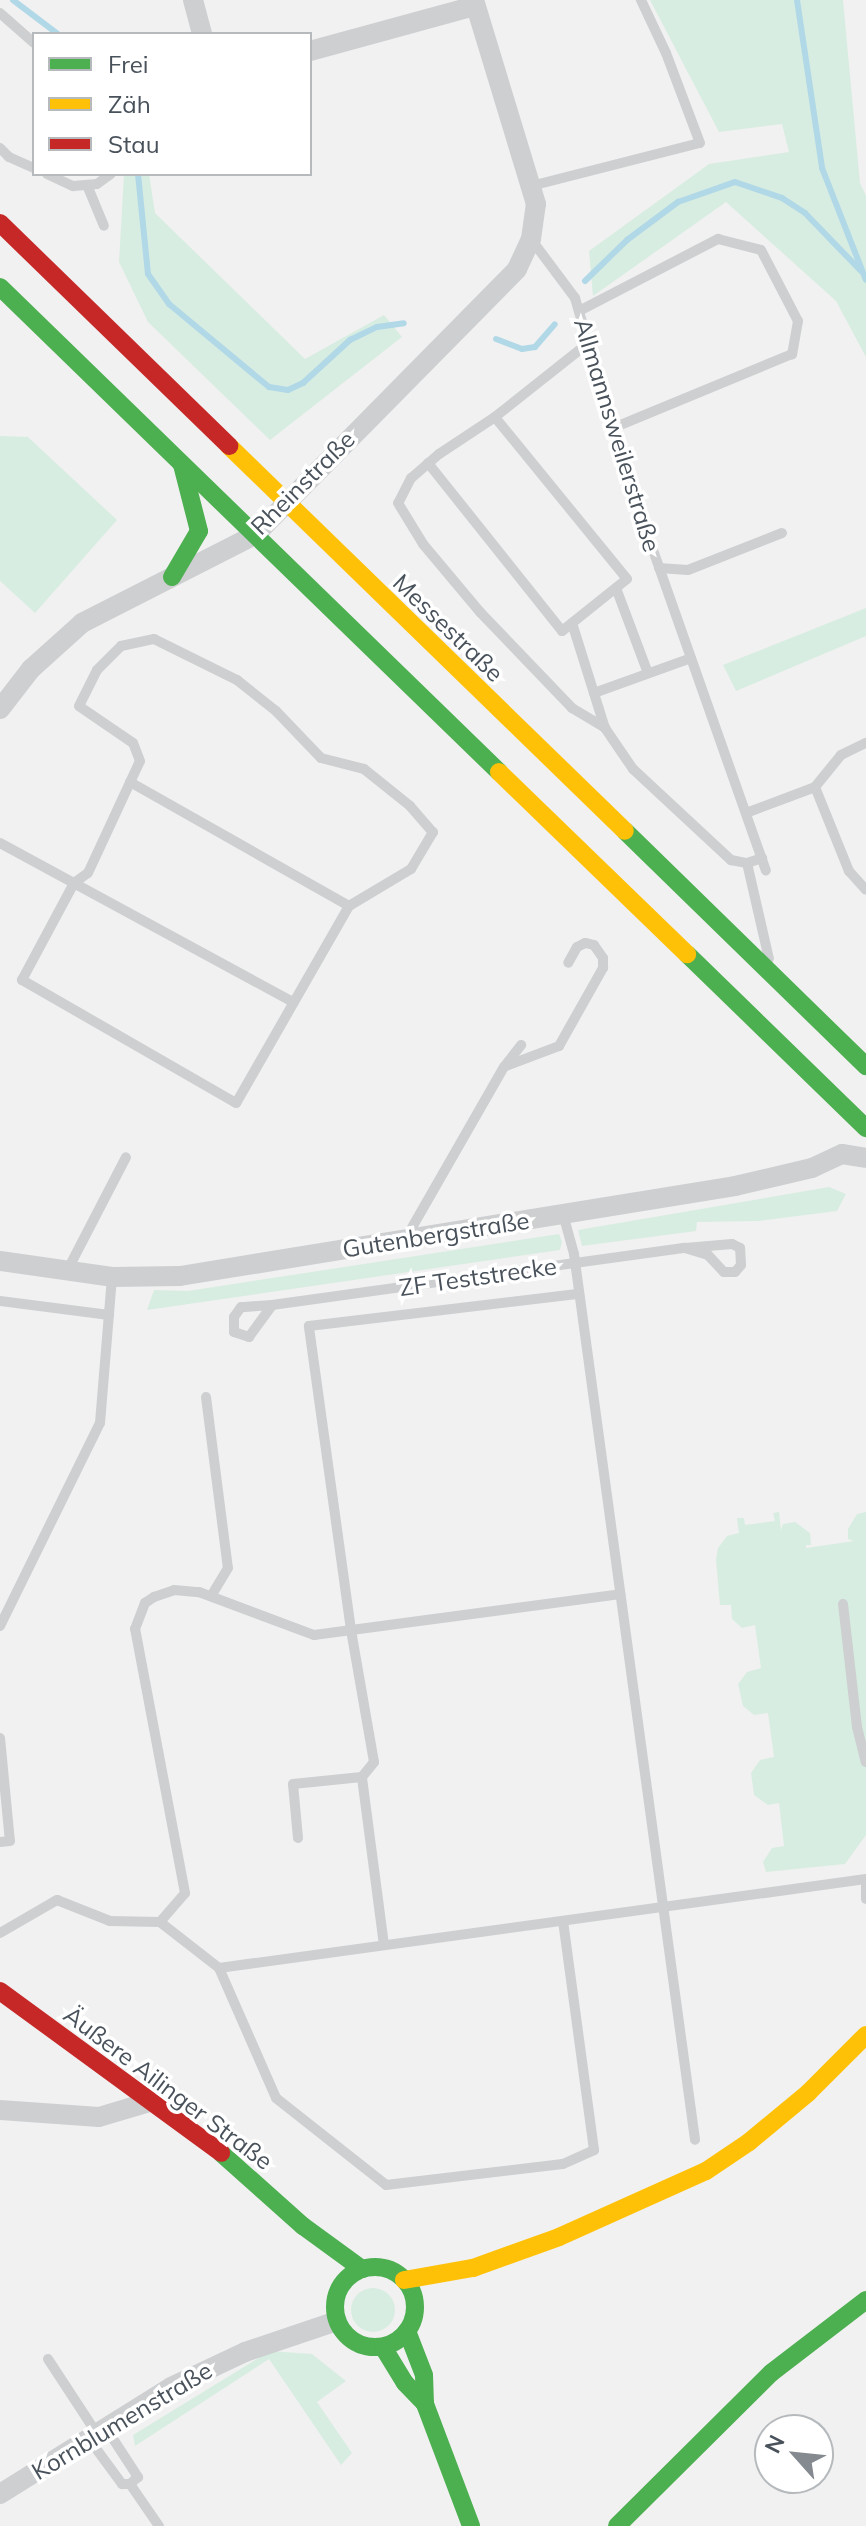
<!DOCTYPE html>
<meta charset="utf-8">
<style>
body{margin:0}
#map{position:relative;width:866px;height:2526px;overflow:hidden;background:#f1f1f1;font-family:Mulish,sans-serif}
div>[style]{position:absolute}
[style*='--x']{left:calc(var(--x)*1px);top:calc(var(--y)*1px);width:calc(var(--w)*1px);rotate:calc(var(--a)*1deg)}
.green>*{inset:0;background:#d8ede1}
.round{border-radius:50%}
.stream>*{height:6px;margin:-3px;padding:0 3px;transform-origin:3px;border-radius:3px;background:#b1d8e7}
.lane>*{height:10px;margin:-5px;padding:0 5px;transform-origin:5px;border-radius:5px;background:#cdcfd1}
.street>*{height:20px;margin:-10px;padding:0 10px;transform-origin:10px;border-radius:10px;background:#cdcfd1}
.fast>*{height:18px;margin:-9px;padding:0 9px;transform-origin:9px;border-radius:9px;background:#4caf50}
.fast>.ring{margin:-9px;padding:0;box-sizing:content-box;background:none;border:18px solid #4caf50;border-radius:50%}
.slow>*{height:18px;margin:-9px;padding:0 9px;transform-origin:9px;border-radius:9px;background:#ffc107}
.jam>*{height:18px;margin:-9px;padding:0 9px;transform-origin:9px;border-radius:9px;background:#c62828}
span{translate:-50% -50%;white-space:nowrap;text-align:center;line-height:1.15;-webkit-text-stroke:7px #fff;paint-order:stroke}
.street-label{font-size:24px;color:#49525b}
.legend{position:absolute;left:32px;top:32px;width:280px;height:144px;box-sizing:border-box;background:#fff;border:2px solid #b6babd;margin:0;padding:10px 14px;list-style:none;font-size:24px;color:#49525b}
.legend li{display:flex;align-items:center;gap:16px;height:40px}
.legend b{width:40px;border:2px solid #b6babd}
.north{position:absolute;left:754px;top:2414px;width:80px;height:80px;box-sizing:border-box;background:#fff;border:2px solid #b6babd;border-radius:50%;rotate:297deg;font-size:22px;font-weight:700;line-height:32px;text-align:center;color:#49525b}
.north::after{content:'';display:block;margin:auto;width:28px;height:36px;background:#848a90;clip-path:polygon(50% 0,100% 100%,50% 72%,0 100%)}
</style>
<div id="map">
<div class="green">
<div style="clip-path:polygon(650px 0,843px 0,860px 183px,866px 196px,866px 357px,836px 301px,726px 202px,593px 296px,589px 251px,709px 164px,789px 152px,782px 124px,719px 132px)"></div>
<div style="clip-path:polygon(124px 174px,149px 174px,155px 213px,305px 359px,384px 315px,402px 337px,270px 440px,148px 322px,119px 262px)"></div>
<div style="clip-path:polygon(0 436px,28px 437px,117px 520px,35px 613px,0 581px)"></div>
<div style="clip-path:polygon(866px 608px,866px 636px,736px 691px,723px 665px)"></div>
<div style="clip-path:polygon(829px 1187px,846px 1194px,837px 1211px,759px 1221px,697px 1222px,696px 1231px,582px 1246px,578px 1230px)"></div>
<div style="clip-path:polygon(559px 1234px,562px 1242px,560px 1250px,147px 1310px,154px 1290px,188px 1291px)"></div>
<div style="clip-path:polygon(779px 1512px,781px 1530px,783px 1524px,795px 1522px,810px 1533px,811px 1545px,806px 1545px,806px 1548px,854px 1541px,848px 1539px,848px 1529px,857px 1514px,866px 1512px,866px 1835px,845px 1864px,766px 1872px,763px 1862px,772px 1848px,784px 1846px,779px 1803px,768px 1805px,754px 1795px,751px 1773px,760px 1760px,774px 1757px,768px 1713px,754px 1715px,743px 1706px,738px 1684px,747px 1672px,761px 1668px,755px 1625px,742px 1628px,732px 1619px,731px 1605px,720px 1605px,716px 1560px,718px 1548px,727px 1536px,739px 1533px,737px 1518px,744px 1518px,745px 1525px,775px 1521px,773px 1513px)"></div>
<div class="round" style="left:351px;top:2288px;width:44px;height:44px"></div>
<div style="clip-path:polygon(270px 2351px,312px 2354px,346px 2381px,317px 2402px,352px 2453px,341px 2465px,269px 2359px,135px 2446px,133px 2435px)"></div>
</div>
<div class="stream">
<div style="--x:13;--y:0;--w:56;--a:37.1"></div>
<div style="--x:797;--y:0;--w:170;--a:81.5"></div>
<div style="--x:822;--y:168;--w:120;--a:68.6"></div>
<div style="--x:138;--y:174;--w:100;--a:84.3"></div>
<div style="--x:148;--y:274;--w:37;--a:55"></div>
<div style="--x:169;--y:304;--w:130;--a:39.7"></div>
<div style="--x:269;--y:387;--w:19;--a:9"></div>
<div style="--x:288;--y:390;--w:17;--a:-25"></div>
<div style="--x:303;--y:383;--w:64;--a:-42.5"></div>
<div style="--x:350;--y:340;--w:30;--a:-26"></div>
<div style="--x:377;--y:327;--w:27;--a:-8"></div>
<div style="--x:585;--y:281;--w:59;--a:-44.3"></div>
<div style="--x:627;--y:240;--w:64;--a:-36.7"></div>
<div style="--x:678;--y:202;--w:60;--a:-19.3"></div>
<div style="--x:735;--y:182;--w:50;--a:18.8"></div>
<div style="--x:782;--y:198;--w:27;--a:33"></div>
<div style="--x:805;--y:213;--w:81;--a:46"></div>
<div style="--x:496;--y:339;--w:28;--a:21"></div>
<div style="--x:522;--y:349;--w:13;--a:-9"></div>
<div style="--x:535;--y:347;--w:30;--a:-49"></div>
</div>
<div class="lane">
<div style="--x:0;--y:13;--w:45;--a:41.4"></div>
<div style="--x:0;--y:148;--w:13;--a:45"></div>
<div style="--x:9;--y:157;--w:27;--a:24"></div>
<div style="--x:47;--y:174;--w:29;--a:25"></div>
<div style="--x:73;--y:186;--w:24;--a:-5"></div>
<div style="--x:97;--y:184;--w:17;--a:-36"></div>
<div style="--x:87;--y:185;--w:44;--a:67.5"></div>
<div style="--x:531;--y:186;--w:174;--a:-14.3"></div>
<div style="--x:700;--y:143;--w:96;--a:-110.7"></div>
<div style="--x:666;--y:53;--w:59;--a:-115.3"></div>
<div style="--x:531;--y:239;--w:74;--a:53.3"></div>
<div style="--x:575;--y:298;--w:189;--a:73.7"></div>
<div style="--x:628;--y:479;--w:415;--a:70.6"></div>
<div style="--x:579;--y:311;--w:157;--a:-27.4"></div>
<div style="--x:718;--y:239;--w:44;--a:14.3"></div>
<div style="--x:761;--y:250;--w:80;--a:62.5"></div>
<div style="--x:798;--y:321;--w:34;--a:100"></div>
<div style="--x:792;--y:354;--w:194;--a:157.5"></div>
<div style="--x:587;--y:344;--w:117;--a:141.6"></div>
<div style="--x:495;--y:417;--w:67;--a:146.5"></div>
<div style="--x:439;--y:454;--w:37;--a:139"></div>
<div style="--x:411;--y:478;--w:28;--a:117"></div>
<div style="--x:398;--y:503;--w:48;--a:58.6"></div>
<div style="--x:423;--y:544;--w:89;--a:50"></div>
<div style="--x:480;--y:612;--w:133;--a:46.2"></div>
<div style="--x:572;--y:708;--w:39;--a:31"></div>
<div style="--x:605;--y:728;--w:50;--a:55.7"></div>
<div style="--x:633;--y:769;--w:134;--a:42.9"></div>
<div style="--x:731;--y:860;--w:16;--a:11"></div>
<div style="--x:747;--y:863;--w:16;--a:-18"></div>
<div style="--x:428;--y:463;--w:215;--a:51.4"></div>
<div style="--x:562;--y:631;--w:83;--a:-38.7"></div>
<div style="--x:627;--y:579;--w:209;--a:-129.2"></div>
<div style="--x:659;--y:568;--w:29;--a:4"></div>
<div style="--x:688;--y:570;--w:101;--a:-21.5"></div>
<div style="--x:616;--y:588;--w:91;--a:69.4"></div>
<div style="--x:572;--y:623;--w:110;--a:72.6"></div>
<div style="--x:154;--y:639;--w:93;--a:26.3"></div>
<div style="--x:237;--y:680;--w:50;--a:38.5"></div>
<div style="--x:276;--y:711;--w:65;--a:46.2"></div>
<div style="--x:321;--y:758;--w:44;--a:14.3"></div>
<div style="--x:364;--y:769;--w:59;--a:38.8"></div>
<div style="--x:410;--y:806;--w:35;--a:49"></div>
<div style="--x:433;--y:832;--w:43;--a:120.7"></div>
<div style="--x:411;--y:869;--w:72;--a:149.2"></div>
<div style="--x:349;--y:906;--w:227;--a:119.8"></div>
<div style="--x:236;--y:1103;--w:247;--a:-150.1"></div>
<div style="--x:22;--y:980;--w:110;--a:-61.8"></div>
<div style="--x:74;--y:883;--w:17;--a:-36"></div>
<div style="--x:88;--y:873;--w:123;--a:-65.1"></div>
<div style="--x:140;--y:761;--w:19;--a:-111"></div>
<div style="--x:133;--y:743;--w:65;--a:-145.6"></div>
<div style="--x:79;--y:706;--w:40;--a:-63.4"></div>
<div style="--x:97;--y:670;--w:34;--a:-45"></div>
<div style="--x:121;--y:646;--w:34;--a:-12"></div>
<div style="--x:594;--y:693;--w:103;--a:-19.8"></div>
<div style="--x:130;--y:782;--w:252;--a:29.5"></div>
<div style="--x:815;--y:787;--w:91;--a:68"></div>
<div style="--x:849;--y:871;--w:25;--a:48"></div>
<div style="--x:746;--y:813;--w:74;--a:-20.6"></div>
<div style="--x:815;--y:787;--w:41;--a:-50.9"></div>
<div style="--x:841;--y:755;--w:28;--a:-26"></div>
<div style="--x:0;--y:843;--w:333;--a:28.5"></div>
<div style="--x:747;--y:863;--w:98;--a:77.1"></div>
<div style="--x:506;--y:1066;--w:57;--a:-20.7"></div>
<div style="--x:559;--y:1046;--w:90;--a:-60.6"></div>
<div style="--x:603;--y:968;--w:10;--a:-90"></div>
<div style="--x:603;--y:958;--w:16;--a:-125"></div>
<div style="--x:594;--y:945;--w:9;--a:-167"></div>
<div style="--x:585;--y:943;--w:9;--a:153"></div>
<div style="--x:577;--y:947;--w:18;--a:119"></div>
<div style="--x:563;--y:1214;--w:41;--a:74.6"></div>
<div style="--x:574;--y:1254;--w:894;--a:82.22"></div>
<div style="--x:406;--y:1238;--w:197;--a:-60.2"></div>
<div style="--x:504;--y:1067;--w:28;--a:-52"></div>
<div style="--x:67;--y:1271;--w:128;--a:-62.6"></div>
<div style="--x:0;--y:1301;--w:110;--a:7.3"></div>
<div style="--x:272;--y:1305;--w:31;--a:176"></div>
<div style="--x:241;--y:1307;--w:12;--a:125"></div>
<div style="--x:234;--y:1317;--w:15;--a:90"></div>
<div style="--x:234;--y:1332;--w:16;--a:18"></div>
<div style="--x:249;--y:1337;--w:39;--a:-54"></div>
<div style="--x:272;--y:1305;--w:417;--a:-7.9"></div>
<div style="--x:685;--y:1248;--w:24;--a:17"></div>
<div style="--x:708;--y:1255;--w:23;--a:47"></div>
<div style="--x:724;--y:1272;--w:11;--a:0"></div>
<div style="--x:735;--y:1272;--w:9;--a:-49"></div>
<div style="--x:741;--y:1265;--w:17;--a:-93"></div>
<div style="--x:740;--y:1248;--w:9;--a:-153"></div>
<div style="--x:732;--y:1244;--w:47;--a:175.1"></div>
<div style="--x:206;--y:1397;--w:172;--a:82.7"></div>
<div style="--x:228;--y:1568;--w:33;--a:121"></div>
<div style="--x:843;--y:1604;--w:124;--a:83.5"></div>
<div style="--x:857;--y:1727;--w:36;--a:76"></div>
<div style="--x:0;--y:1626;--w:226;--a:-63.8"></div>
<div style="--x:100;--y:1423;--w:146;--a:-85.3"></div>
<div style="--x:0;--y:1738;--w:103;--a:84.5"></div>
<div style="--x:10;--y:1841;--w:10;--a:174"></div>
<div style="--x:298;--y:1838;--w:54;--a:-95.3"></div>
<div style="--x:293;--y:1784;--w:69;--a:-5.8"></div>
<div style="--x:866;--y:1882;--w:17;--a:90"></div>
<div style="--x:160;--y:1922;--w:38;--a:-49"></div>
<div style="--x:185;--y:1893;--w:269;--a:-100.7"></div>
<div style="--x:135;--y:1629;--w:28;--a:-69"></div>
<div style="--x:145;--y:1603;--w:11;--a:-34"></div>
<div style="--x:154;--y:1597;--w:21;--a:-19"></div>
<div style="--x:174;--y:1590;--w:25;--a:5"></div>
<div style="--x:199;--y:1592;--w:123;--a:20.5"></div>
<div style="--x:314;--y:1635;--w:309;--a:-7.6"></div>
<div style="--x:0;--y:1933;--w:66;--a:-30.1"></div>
<div style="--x:57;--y:1900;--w:57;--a:21.6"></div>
<div style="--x:110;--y:1921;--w:50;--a:1.1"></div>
<div style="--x:160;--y:1922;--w:75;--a:37.9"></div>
<div style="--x:219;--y:1968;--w:653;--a:-7.83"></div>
<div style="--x:384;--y:1945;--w:169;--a:-97.5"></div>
<div style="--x:362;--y:1777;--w:19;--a:-51"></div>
<div style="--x:374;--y:1762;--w:134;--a:-99.9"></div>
<div style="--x:351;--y:1630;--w:307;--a:-97.9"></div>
<div style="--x:309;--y:1326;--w:272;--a:-6.8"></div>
<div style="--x:219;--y:1968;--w:142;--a:66.3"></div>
<div style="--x:276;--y:2098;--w:140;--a:38.3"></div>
<div style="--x:386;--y:2185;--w:178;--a:-6.8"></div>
<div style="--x:563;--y:2164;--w:34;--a:-24"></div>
<div style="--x:594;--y:2150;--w:231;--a:-97.7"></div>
<div style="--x:48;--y:2359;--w:90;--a:56.8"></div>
<div style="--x:106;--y:2428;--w:59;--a:56.9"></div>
<div style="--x:138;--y:2477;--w:11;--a:139"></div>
<div style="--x:89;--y:2439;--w:56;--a:53.7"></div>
<div style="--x:122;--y:2484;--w:8;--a:0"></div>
<div style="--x:130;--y:2484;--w:51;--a:55.4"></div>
</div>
<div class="street">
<div style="--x:193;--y:0;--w:35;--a:75"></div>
<div style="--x:310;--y:51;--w:171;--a:-15.3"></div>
<div style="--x:0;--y:709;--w:51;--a:-52.2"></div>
<div style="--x:31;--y:669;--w:69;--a:-42"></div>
<div style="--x:82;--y:623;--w:194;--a:-27"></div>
<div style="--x:255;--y:535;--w:373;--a:-45.4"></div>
<div style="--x:517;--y:269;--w:33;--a:-65"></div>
<div style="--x:531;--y:239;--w:35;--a:-82"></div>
<div style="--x:536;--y:204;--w:213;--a:-106.9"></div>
<div style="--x:0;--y:1261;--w:113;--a:8.1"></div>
<div style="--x:112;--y:1277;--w:68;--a:-0.8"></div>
<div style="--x:180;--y:1276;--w:562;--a:-9.21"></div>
<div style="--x:735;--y:1186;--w:79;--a:-13.2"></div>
<div style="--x:812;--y:1168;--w:33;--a:-25"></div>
<div style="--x:842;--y:1154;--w:24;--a:9"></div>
<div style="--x:0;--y:2110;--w:99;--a:4"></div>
<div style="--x:99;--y:2117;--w:52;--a:-16.7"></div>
<div style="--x:0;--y:2494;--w:202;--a:-32"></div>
<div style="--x:171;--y:2387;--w:82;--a:-25.3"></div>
<div style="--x:245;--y:2352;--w:97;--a:-18.6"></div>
</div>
<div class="fast">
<div style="--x:0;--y:287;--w:696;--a:44.18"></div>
<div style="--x:172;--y:577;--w:53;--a:-59.6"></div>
<div style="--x:199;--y:531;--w:68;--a:-104.4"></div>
<div style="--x:625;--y:831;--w:337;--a:44.3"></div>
<div style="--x:687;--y:954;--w:250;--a:44.2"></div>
<div style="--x:221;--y:2153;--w:110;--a:41.7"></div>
<div style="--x:303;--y:2226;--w:73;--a:36.1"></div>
<div class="ring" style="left:335px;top:2267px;width:62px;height:62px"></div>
<div style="--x:407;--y:2331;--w:47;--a:68.9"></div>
<div style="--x:424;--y:2375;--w:29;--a:88"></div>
<div style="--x:425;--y:2404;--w:130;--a:69.3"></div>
<div style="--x:383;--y:2347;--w:42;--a:58.6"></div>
<div style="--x:405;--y:2383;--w:29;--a:46"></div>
<div style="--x:617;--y:2526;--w:217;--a:-44.8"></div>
<div style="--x:771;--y:2373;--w:120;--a:-37.5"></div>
</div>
<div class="slow">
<div style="--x:229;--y:446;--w:552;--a:44.19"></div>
<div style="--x:499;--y:772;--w:262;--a:44.1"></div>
<div style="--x:404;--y:2280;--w:70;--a:-9.9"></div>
<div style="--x:473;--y:2268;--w:91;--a:-19.8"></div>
<div style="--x:559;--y:2237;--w:161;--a:-24.2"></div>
<div style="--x:706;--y:2171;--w:52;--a:-34"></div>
<div style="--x:749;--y:2142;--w:77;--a:-39.7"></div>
<div style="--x:808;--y:2093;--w:82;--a:-45"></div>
</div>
<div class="jam">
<div style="--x:0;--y:223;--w:320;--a:44.2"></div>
<div style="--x:0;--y:1991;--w:274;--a:36.2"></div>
</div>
<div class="street-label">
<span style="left:617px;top:435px;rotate:73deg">Allmannsweilerstraße</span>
<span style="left:303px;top:483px;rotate:-45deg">Rheinstraße</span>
<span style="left:448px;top:628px;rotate:44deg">Messestraße</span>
<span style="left:436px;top:1235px;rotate:-9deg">Gutenbergstraße</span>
<span style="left:478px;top:1277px;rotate:-8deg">ZF Teststrecke</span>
<span style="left:168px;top:2088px;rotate:37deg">Äußere Ailinger Straße</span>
<span style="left:122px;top:2421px;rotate:-31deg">Kornblumenstraße</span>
</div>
<ul class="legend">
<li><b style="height:10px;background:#4caf50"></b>Frei</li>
<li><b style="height:10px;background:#ffc107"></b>Zäh</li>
<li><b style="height:10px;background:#c62828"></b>Stau</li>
</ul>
<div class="north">N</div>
</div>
